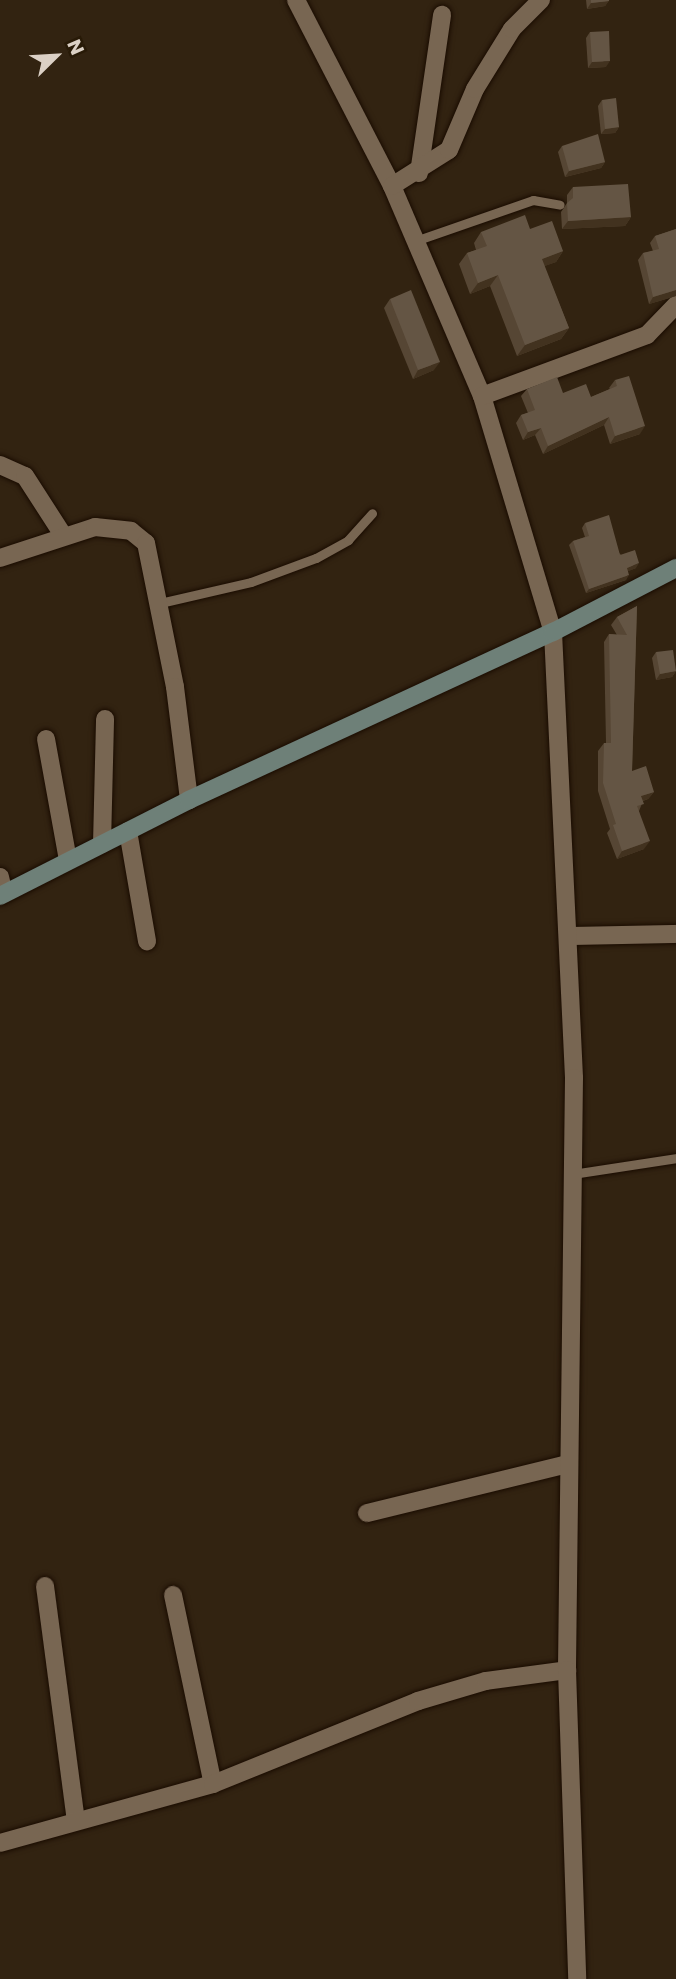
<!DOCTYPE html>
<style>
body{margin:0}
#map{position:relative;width:676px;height:1979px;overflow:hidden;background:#322311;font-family:Poppins,sans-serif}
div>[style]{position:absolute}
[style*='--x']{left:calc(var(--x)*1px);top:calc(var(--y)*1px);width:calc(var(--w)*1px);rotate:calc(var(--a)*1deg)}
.roads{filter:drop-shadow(0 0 2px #1a0c00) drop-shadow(0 0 2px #1a0c00)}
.service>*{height:9px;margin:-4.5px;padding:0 4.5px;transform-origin:4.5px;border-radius:4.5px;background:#786652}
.minor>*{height:18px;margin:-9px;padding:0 9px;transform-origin:9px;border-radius:9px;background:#786652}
.tertiary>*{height:18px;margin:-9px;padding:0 9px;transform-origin:9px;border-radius:9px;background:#786652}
.secondary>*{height:18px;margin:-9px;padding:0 9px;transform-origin:9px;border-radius:9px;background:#6e8078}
.wall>*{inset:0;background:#564634}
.shaded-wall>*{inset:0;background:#42321f}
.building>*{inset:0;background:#645544}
span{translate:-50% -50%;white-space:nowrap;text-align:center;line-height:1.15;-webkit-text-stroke:6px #281a07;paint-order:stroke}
.north{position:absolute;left:21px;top:21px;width:70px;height:70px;-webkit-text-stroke:5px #281a07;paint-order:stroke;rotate:66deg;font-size:19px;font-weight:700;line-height:28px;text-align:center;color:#dbd0c5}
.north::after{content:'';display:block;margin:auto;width:24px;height:32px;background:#dbd0c5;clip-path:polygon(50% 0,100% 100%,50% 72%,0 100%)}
</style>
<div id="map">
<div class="roads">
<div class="service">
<div style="--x:415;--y:241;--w:125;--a:-19.2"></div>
<div style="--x:533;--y:200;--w:27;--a:10"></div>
<div style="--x:160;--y:603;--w:93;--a:-13"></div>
<div style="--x:251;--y:582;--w:69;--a:-20.3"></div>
<div style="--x:316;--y:558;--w:37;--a:-29"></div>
<div style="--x:348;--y:540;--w:36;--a:-48"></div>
<div style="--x:572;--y:1174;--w:105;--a:-8.7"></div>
</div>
<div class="minor">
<div style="--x:296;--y:0;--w:209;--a:62.7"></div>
<div style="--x:392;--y:186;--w:228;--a:66.8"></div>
<div style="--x:482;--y:396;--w:246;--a:73.3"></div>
<div style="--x:419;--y:173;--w:160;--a:-81.7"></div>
<div style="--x:392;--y:186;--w:67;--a:-32.3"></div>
<div style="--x:449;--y:150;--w:66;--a:-66.9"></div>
<div style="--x:475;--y:89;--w:70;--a:-58.3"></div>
<div style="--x:512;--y:29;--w:41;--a:-45"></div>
<div style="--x:482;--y:396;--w:176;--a:-20.3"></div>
<div style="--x:647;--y:335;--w:42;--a:-46"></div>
<div style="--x:0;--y:465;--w:27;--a:24"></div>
<div style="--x:25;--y:476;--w:70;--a:57.2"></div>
<div style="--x:0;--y:558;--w:100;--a:-18.1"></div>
<div style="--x:95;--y:527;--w:36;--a:6"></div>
<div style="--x:131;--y:531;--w:19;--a:39"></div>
<div style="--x:146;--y:543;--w:147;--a:78.6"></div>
<div style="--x:175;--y:687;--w:114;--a:82.9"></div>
<div style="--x:46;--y:739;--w:123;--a:79.7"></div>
<div style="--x:128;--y:831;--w:112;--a:80.2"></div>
<div style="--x:102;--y:844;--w:125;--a:-88.6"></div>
<div style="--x:0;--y:877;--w:17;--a:77"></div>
<div style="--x:568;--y:936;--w:108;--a:-1.1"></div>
<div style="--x:367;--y:1513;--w:207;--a:-13.7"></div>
<div style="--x:45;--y:1586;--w:236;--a:82.5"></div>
<div style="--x:173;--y:1595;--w:193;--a:78.1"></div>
<div style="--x:0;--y:1843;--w:221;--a:-15.5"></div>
<div style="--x:213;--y:1784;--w:221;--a:-22"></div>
<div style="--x:418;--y:1701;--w:71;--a:-16.4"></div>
<div style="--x:486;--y:1681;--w:82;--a:-7.7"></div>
</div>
<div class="tertiary">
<div style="--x:553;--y:632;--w:446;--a:87.3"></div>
<div style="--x:574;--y:1078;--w:592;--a:90.68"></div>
<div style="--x:567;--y:1670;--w:309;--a:88.1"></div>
</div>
<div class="secondary">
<div style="--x:0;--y:896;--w:212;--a:-26.9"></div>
<div style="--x:189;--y:800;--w:401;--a:-24.8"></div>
<div style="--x:553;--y:632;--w:139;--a:-27.5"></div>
</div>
</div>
<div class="wall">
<div style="clip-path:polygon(586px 0,609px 0,605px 6px,587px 9px)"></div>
<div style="clip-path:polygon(590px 32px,606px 67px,588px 68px,586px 38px)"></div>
<div style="clip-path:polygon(602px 100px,619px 127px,615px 133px,601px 134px,598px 106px)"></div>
<div style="clip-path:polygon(562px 146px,605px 162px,601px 168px,565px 177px,558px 152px)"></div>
<div style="clip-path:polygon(573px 187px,631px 217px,625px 226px,562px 229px,561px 212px,567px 203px,567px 195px)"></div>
<div style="clip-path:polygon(530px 229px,563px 251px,556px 262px,544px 266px,569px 328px,561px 339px,517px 356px,490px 286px,470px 294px,459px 264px,467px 253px,476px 250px,474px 243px,481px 232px)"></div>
<div style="clip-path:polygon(676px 229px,676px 296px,649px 304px,638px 260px,643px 253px,653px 251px,650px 243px,655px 236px)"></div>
<div style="clip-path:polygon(390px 299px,434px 370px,413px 379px,384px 308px)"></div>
<div style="clip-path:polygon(615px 380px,640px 434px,610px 444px,604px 425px,543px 454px,535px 435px,523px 440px,516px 423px,521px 415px,528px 413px,521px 396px,527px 389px,591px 397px,610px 389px,609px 388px)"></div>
<div style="clip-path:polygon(585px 523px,636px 568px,628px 571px,626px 580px,586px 593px,569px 545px,573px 541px,585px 537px,582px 528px)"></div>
<div style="clip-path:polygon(637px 606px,632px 771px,654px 792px,648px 799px,643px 801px,639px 811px,644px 849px,617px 859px,607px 833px,610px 829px,598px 791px,598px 751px,604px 743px,606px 743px,604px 642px,609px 634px,617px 635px,611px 625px,617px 617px)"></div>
<div style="clip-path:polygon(656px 652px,676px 671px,672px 677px,656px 680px,652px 658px)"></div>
</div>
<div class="shaded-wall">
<div style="clip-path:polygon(609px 1px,605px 6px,587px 9px,591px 3px)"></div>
<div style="clip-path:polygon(610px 61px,606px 67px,588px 68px,592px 62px)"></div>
<div style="clip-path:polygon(619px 127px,615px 133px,601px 134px,605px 129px)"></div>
<div style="clip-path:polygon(605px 162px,601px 168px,565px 177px,569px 171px)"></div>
<div style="clip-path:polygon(631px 217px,625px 226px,562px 229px,568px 221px)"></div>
<div style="clip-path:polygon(563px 251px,556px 262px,534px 270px,542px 259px)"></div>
<div style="clip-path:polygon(498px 275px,490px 286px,470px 294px,478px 283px)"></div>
<div style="clip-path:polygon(676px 290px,676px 296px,649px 304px,653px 297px)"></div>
<div style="clip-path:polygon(569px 328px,561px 339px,517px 356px,525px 345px)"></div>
<div style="clip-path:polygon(440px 362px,434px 370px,413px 379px,418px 370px)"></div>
<div style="clip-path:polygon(609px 417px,604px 425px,543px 454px,548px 446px)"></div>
<div style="clip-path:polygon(645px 426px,640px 434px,610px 444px,615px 436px)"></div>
<div style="clip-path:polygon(541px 428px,535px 435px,523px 440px,528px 432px)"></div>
<div style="clip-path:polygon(639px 563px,636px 568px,624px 573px,627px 568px)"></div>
<div style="clip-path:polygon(629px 575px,626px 580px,586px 593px,589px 589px)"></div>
<div style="clip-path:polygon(676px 671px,672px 677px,656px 680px,660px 674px)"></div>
<div style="clip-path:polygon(654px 792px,648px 799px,636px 803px,641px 796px)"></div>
<div style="clip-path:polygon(650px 841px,644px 849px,617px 859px,622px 851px)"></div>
</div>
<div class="building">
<div style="clip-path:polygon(591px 0,609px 0,609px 1px,591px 3px)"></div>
<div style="clip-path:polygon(609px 31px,610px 61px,592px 62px,590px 32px)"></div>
<div style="clip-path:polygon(616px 98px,619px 127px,605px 129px,602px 100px)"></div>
<div style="clip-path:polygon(598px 134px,605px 162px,569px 171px,562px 146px)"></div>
<div style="clip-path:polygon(628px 184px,631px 217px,568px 221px,567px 203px,573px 198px,573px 187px)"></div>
<div style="clip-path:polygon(525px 215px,530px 229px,552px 221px,563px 251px,542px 259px,569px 328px,525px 345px,498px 275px,478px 283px,467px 253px,487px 246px,481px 232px)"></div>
<div style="clip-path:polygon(676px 229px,676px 290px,653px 297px,643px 253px,659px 249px,655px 236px)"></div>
<div style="clip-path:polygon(411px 290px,440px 362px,418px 370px,390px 299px)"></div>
<div style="clip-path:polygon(629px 376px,645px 426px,615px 436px,609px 417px,548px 446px,541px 428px,528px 432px,521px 415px,535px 410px,527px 389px,557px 377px,563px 393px,586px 384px,591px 397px,617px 386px,615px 380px)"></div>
<div style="clip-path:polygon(609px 515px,620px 555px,635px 550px,639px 563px,627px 568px,629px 575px,589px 589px,573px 541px,589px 536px,585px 523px)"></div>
<div style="clip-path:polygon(637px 606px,632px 771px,646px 766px,654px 792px,641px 796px,644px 804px,637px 806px,650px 841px,622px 851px,613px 825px,616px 824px,603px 783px,604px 743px,611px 743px,609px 634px,627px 635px,617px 617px)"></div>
<div style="clip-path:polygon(673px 650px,676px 671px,660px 674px,656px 652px)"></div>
</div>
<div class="north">N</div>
</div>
